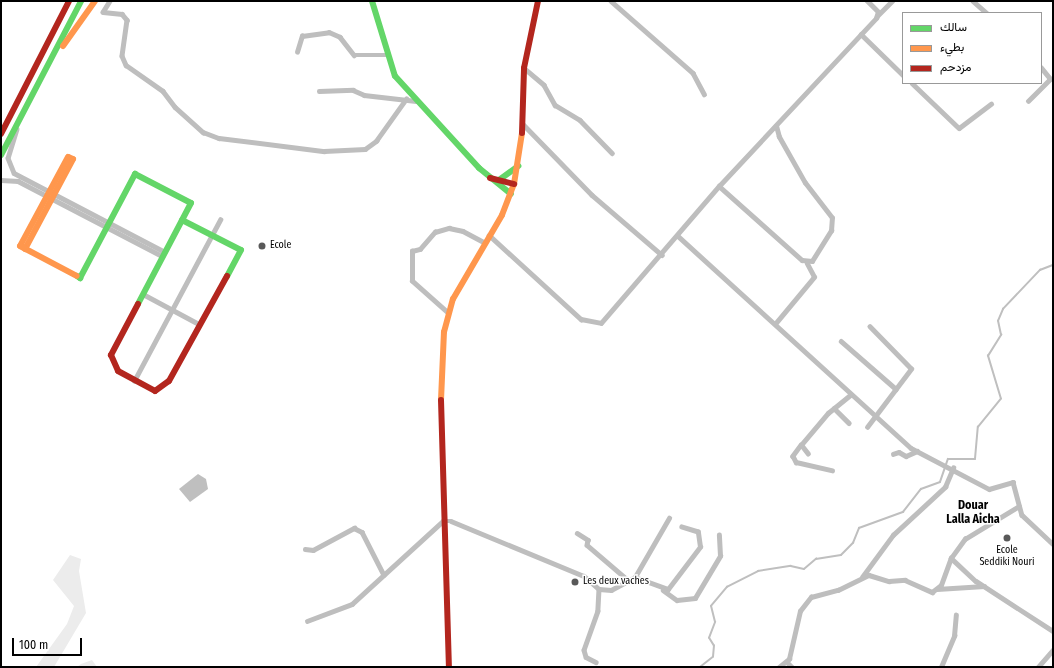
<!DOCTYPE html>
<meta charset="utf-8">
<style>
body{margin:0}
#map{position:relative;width:1054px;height:668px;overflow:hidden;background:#fff;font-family:"Fira Sans Condensed",Vazirmatn,sans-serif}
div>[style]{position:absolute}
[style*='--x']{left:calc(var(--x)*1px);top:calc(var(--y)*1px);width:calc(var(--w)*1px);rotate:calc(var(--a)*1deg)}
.green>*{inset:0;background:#ececec}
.water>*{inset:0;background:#bfbfbf}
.stream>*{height:1.5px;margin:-0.75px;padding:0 0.75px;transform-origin:0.75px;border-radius:0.75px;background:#bfbfbf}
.street>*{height:4.5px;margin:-2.25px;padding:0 2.25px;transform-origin:2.25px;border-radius:2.25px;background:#bebebe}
.fast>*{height:6px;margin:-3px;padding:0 3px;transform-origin:3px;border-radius:3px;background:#63d668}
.slow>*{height:6px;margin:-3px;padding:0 3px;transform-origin:3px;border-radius:3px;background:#ff974d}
.jam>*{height:6px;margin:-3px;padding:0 3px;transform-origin:3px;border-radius:3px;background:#b3261e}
.dots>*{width:11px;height:11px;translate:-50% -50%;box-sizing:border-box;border:2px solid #fff;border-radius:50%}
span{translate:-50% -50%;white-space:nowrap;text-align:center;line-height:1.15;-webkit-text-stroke:3px #fff;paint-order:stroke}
.poi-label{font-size:10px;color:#000}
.left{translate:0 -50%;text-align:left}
.quarter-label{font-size:12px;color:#000;font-weight:700}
.frame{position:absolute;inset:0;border:2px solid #000;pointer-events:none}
.legend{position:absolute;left:902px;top:12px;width:140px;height:72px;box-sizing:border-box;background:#fff;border:1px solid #999;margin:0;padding:5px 7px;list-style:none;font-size:12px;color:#000}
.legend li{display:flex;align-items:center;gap:8px;height:20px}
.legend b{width:20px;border:1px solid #999}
.scale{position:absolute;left:12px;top:638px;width:70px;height:18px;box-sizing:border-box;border:2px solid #000;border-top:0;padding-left:5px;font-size:12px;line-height:14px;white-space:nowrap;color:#000;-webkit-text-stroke:3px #fff;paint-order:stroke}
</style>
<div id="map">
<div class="green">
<div style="clip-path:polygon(70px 555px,81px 559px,79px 571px,86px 613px,54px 667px,36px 667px,67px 624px,74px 606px,53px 580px)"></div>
<div style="clip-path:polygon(92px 660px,97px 667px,77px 667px,81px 664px)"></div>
</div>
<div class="water">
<div style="clip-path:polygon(198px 474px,206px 479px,208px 489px,190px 502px,179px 489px)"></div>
</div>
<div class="stream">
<div style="--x:700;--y:667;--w:16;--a:-38"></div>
<div style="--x:713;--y:657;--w:11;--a:-85"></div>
<div style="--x:714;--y:646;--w:9;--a:-122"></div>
<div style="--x:709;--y:638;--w:17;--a:-69"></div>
<div style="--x:715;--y:622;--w:16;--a:-104"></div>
<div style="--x:711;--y:606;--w:25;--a:-50"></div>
<div style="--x:727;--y:587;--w:35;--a:-27"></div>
<div style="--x:758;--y:571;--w:33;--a:-9"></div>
<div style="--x:791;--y:566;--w:13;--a:13"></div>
<div style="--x:804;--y:569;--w:16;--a:-40"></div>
<div style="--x:816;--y:559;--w:25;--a:-9"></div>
<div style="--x:841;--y:555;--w:17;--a:-45"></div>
<div style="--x:853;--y:543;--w:16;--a:-68"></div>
<div style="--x:859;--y:528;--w:47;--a:-20"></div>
<div style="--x:903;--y:512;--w:29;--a:-52"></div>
<div style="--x:921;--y:489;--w:20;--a:-20"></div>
<div style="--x:940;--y:482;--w:24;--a:-71"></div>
<div style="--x:948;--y:459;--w:27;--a:0"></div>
<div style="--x:975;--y:459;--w:32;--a:-85"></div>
<div style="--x:978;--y:427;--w:36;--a:-51"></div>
<div style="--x:1001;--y:399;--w:45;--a:-106.8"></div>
<div style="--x:988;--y:356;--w:25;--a:-58"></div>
<div style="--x:1001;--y:335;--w:14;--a:-102"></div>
<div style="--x:998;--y:321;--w:13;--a:-67"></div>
<div style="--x:1003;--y:309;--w:54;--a:-46.5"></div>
<div style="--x:1040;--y:270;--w:14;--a:-21"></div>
</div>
<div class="street">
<div style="--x:110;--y:1;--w:13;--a:122"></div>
<div style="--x:103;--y:12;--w:19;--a:6"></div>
<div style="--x:122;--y:14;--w:8;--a:50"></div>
<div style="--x:127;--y:20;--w:36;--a:98"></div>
<div style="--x:122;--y:56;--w:10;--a:66"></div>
<div style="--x:126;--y:65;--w:45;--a:35.1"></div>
<div style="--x:163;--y:91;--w:20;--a:53"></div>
<div style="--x:175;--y:107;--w:38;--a:42"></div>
<div style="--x:203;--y:132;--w:17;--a:21"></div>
<div style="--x:219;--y:138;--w:106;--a:7.1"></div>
<div style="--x:324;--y:151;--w:41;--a:-2.8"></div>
<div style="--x:365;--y:149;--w:14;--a:-36"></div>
<div style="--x:376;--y:141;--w:52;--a:-54.5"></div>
<div style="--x:611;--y:1;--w:109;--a:41.3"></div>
<div style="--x:693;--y:73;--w:24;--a:62"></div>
<div style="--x:973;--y:1;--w:18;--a:41"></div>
<div style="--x:877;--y:16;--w:21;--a:-45"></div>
<div style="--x:861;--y:34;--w:59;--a:44.3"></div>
<div style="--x:297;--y:52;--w:17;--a:-73"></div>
<div style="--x:302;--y:36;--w:27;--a:-8"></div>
<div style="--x:329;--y:32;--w:12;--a:24"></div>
<div style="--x:340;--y:37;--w:23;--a:52"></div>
<div style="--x:354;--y:55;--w:32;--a:0"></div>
<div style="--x:524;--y:68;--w:26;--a:40"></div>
<div style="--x:544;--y:85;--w:23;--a:61"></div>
<div style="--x:555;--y:105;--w:29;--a:31"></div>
<div style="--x:580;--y:120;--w:46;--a:45.9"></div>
<div style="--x:912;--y:83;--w:65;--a:43.8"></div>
<div style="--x:959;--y:128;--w:40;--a:-37"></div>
<div style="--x:319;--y:91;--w:34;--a:-2"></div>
<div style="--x:353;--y:90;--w:12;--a:24"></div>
<div style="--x:364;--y:95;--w:52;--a:6.6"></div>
<div style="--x:1028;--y:101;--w:31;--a:-45"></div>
<div style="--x:1050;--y:79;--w:14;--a:-129"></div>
<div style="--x:523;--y:124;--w:99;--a:45.8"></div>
<div style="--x:592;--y:195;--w:92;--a:40.6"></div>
<div style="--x:17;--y:129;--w:30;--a:107"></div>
<div style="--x:8;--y:158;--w:16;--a:68"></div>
<div style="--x:14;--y:173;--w:170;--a:27.6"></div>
<div style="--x:1;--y:180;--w:17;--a:3"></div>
<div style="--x:18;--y:181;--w:162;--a:27.5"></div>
<div style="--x:719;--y:186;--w:111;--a:41.7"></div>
<div style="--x:802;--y:260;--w:10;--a:6"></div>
<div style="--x:812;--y:261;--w:36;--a:-58"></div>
<div style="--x:831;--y:231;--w:13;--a:-86"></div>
<div style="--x:832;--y:218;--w:44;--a:-127.6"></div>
<div style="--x:805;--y:183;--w:53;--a:-119.5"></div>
<div style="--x:779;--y:137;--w:11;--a:-105"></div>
<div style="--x:489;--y:235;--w:125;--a:42.4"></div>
<div style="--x:581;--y:319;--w:20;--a:11"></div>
<div style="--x:601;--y:323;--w:181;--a:-49.3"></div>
<div style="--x:719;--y:186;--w:230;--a:-46.9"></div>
<div style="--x:876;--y:18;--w:6;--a:-72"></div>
<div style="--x:878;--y:12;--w:16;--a:-135"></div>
<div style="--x:678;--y:236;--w:315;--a:42.3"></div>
<div style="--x:911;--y:448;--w:88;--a:27.7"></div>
<div style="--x:989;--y:489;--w:25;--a:-16"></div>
<div style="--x:1013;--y:482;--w:34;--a:75"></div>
<div style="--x:1022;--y:515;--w:42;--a:43.1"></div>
<div style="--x:143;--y:294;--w:64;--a:28.2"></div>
<div style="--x:448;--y:313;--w:48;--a:-138.4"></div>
<div style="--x:412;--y:281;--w:30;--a:-90"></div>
<div style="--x:412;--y:251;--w:8;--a:-14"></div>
<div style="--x:420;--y:249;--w:23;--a:-49"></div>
<div style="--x:435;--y:232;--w:15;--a:-16"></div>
<div style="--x:449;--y:228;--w:14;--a:12"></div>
<div style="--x:463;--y:231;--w:24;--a:28"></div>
<div style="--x:775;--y:324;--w:61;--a:-50.3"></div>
<div style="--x:814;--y:277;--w:15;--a:-118"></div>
<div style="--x:841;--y:341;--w:73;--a:41.1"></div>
<div style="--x:134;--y:381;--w:183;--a:-61.9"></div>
<div style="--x:834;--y:408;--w:21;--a:45"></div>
<div style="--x:867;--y:427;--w:73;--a:-52.8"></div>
<div style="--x:911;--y:369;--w:59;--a:-134.3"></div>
<div style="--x:801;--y:445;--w:14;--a:126"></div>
<div style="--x:793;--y:456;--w:7;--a:63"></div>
<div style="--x:796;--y:462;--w:37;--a:13"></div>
<div style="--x:808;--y:454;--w:11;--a:-128"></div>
<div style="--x:801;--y:445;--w:42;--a:-49.8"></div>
<div style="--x:828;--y:413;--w:28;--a:-39"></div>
<div style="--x:893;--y:454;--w:6;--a:-18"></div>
<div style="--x:899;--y:452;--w:8;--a:30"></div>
<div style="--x:906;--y:456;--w:12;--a:-24"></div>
<div style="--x:577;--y:533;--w:13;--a:32"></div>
<div style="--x:588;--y:540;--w:5;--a:101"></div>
<div style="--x:587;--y:545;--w:54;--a:40.5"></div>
<div style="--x:305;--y:549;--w:8;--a:7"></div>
<div style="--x:313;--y:550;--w:47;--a:-28.2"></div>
<div style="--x:354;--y:528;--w:9;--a:27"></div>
<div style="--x:362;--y:532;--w:48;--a:62.9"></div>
<div style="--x:951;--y:558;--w:34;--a:43"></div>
<div style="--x:976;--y:581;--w:92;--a:33"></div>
<div style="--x:635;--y:577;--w:68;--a:-60"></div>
<div style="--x:862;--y:577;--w:52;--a:-53.6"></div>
<div style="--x:893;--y:535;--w:71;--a:-42.7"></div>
<div style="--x:945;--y:487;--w:21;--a:-67"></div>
<div style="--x:599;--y:589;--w:12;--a:5"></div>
<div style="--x:611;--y:590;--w:27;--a:-28"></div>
<div style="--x:635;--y:577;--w:35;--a:20"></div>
<div style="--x:668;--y:589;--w:53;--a:-52.7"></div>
<div style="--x:700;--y:547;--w:15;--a:-98"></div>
<div style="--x:698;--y:532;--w:17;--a:-163"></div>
<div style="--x:937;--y:589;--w:47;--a:-3.7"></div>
<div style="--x:663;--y:590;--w:17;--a:36"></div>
<div style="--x:677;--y:600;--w:18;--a:-6"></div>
<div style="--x:695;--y:598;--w:49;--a:-59.2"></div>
<div style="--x:720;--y:556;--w:21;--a:-93"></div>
<div style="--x:307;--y:621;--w:48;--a:-20.7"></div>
<div style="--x:352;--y:604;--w:123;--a:-42.4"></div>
<div style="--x:443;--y:521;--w:8;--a:0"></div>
<div style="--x:451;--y:521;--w:144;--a:22.5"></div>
<div style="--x:584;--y:576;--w:20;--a:41"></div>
<div style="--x:599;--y:589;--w:22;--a:93"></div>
<div style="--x:598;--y:611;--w:41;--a:109.7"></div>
<div style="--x:584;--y:650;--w:7;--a:74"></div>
<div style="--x:586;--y:657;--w:11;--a:27"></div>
<div style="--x:787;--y:662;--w:7;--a:45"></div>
<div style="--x:779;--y:667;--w:13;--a:-39"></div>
<div style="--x:789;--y:659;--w:49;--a:-77.1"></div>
<div style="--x:800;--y:611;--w:18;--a:-52"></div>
<div style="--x:811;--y:597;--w:28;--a:-15"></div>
<div style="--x:838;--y:590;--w:34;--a:-26"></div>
<div style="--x:869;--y:575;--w:21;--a:17"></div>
<div style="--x:889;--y:581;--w:16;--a:-4"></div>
<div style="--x:905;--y:580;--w:30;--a:24"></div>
<div style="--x:932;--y:592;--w:11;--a:-38"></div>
<div style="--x:941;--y:585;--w:29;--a:-70"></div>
<div style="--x:951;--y:558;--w:24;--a:-54"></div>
<div style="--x:965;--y:539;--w:63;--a:-31.4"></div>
<div style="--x:941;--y:667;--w:34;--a:-67"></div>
<div style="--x:954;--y:636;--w:21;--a:-85"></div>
<div style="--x:1038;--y:667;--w:23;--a:-49"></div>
</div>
<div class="fast">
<div style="--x:372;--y:1;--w:78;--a:73"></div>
<div style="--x:395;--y:76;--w:125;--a:47.6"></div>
<div style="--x:479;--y:168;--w:41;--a:39.1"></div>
<div style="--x:1;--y:155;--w:174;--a:-62.5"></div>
<div style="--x:499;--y:180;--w:24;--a:-36"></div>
<div style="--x:182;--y:220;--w:66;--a:27"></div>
<div style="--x:241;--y:250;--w:30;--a:118"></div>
<div style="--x:77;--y:276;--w:4;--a:34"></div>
<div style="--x:80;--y:278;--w:118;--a:-62.1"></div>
<div style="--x:135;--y:174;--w:63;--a:27.4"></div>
<div style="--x:191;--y:203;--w:114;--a:117.7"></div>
</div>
<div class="slow">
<div style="--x:63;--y:46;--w:55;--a:-54.6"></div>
<div style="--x:25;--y:249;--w:102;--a:-61.9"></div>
<div style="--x:73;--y:159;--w:5;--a:-158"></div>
<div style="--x:68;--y:157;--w:101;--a:118.3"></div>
<div style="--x:20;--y:246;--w:64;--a:27.8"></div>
<div style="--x:441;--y:400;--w:68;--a:-87.5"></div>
<div style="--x:444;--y:332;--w:34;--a:-75"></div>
<div style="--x:453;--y:299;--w:97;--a:-59.7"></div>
<div style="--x:502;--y:215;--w:33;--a:-69"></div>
<div style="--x:514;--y:184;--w:52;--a:-81.1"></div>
</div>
<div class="jam">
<div style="--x:522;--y:133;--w:65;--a:-88.2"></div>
<div style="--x:524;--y:68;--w:68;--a:-78.2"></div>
<div style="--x:1;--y:134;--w:149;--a:-62.9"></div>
<div style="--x:490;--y:178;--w:25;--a:14"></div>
<div style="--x:138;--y:304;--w:58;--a:117.9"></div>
<div style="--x:111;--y:355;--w:17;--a:66"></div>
<div style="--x:118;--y:371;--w:42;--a:28.4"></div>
<div style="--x:155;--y:391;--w:17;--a:-36"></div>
<div style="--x:169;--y:381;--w:120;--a:-61.1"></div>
<div style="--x:441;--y:400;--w:267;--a:88.3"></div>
</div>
<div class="dots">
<div style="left:262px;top:246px;background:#595959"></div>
<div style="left:1007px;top:538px;background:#595959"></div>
<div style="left:575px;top:582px;background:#595959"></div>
</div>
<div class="poi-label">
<span class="left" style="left:270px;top:246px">Ecole</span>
<span style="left:1007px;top:556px">Ecole<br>Seddiki Nouri</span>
<span class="left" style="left:583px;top:582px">Les deux vaches</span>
</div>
<div class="quarter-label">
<span style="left:973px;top:513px">Douar<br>Lalla Aicha</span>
</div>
<div class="frame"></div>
<ul class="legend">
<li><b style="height:5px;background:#63d668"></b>سالك</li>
<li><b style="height:5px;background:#ff974d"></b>بطيء</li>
<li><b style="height:5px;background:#b3261e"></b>مزدحم</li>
</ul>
<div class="scale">100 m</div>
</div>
